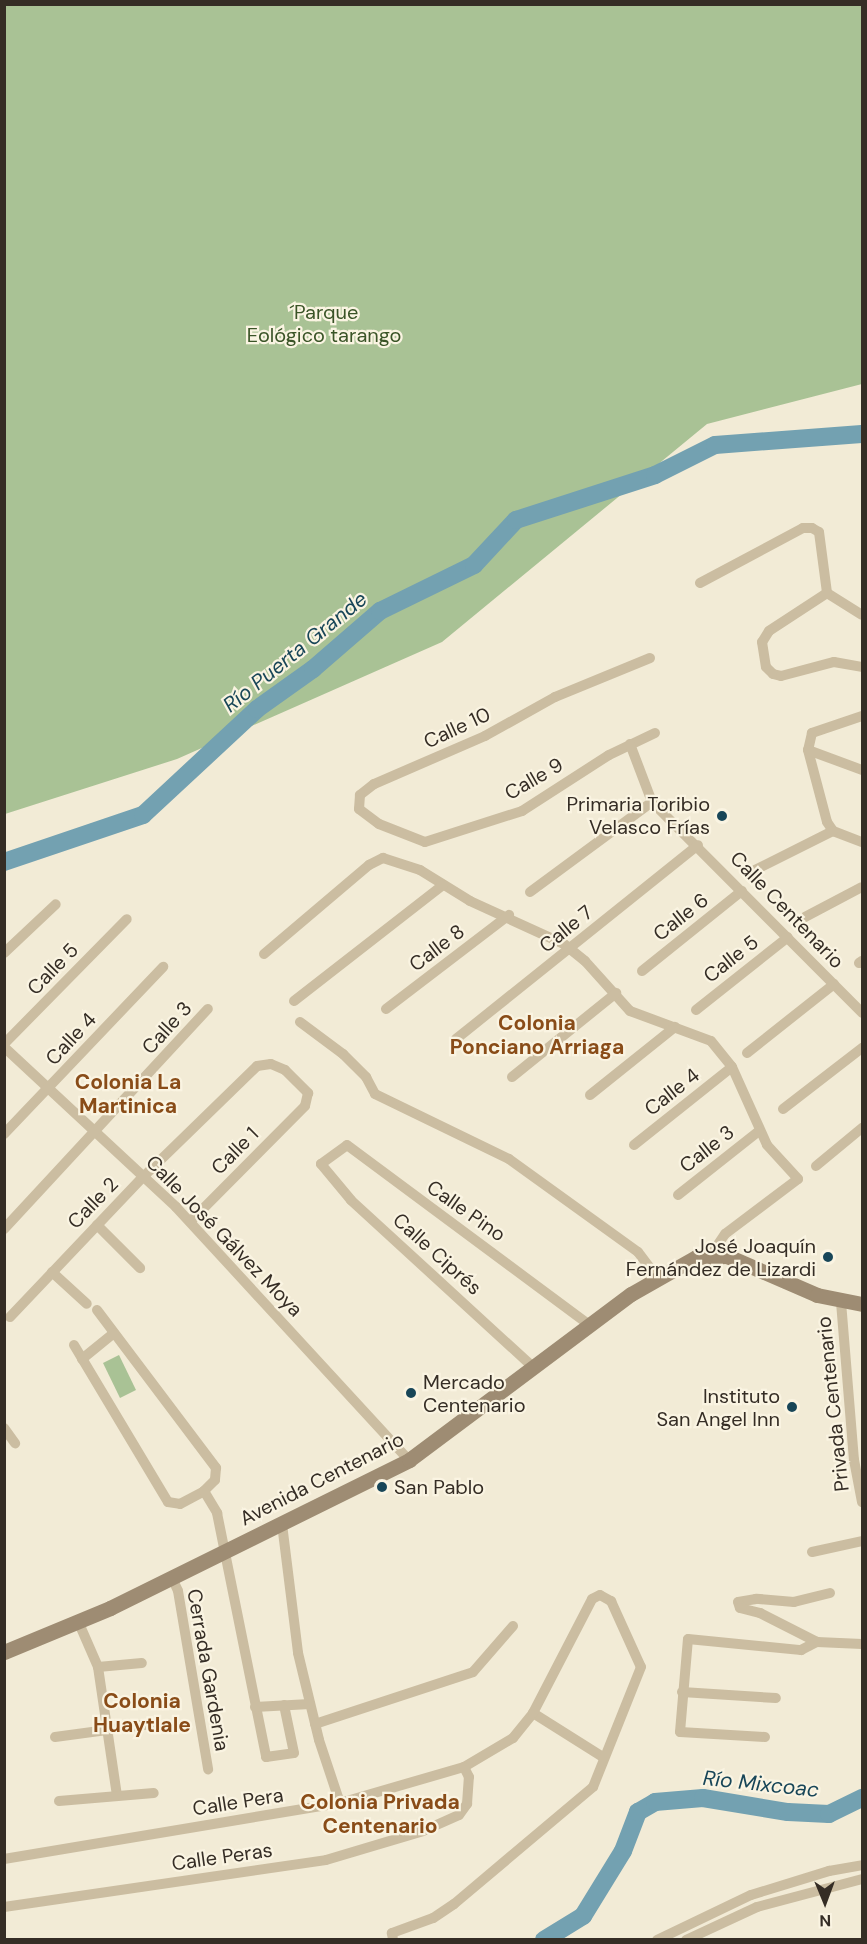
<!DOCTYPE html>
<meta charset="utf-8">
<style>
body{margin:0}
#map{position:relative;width:867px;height:1944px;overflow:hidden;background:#f2ebd6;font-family:"DM Sans",sans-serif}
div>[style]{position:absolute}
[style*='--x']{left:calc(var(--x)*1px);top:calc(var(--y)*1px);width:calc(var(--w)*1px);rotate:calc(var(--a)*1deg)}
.green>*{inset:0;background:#a9c295}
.river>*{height:18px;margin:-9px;padding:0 9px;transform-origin:9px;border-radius:9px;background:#73a1b1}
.street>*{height:10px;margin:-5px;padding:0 5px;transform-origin:5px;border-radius:5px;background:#cbbda1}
.secondary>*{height:15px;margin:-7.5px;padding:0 7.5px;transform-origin:7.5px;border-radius:7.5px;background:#9e8c73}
.dots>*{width:16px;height:16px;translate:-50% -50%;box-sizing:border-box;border:3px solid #faf4e2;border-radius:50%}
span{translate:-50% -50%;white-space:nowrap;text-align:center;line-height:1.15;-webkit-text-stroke:4.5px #faf4e2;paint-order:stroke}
.park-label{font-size:20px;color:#3a5427}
.street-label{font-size:20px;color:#352d25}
.poi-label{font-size:20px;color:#352d25}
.right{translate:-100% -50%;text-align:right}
.left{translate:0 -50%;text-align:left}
.water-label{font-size:21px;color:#184658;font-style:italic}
.neighbourhood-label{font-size:21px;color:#894c18;font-weight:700}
.frame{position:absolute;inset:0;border:6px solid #352d25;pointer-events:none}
.north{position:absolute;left:795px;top:1872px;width:60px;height:60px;-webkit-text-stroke:4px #faf4e2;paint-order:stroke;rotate:179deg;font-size:16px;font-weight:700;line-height:24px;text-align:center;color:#352d25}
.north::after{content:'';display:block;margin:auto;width:21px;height:27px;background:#352d25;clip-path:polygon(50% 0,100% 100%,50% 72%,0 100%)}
</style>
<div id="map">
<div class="green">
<div style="clip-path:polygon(5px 4px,862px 5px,862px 384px,707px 424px,442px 642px,177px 759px,5px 814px)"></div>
<div style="clip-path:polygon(119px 1355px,136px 1390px,120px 1398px,103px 1363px)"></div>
</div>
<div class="river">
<div style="--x:4;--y:862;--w:147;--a:-18.7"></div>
<div style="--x:143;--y:815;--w:156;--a:-42.9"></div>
<div style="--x:257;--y:709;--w:69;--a:-35.5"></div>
<div style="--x:313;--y:669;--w:89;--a:-40.9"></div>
<div style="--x:380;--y:611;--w:105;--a:-26.1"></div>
<div style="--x:474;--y:565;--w:62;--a:-47"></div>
<div style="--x:516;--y:520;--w:146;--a:-17.9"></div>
<div style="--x:655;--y:475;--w:67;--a:-26.6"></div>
<div style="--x:715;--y:445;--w:147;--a:-4.3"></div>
<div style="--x:544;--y:1940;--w:46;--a:-31.6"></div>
<div style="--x:583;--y:1916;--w:76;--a:-58.4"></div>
<div style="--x:623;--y:1851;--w:42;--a:-69"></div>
<div style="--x:638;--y:1812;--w:20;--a:-30"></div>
<div style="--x:655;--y:1802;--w:48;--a:-4.8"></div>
<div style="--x:703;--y:1798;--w:86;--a:9.4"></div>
<div style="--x:788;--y:1812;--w:41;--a:2.8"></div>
<div style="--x:829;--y:1814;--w:37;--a:-26"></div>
</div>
<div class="street">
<div style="--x:700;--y:583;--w:117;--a:-28.1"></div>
<div style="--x:803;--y:528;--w:9;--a:0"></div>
<div style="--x:812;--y:528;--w:8;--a:30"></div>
<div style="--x:819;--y:532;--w:62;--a:82.5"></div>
<div style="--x:827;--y:593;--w:41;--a:32.2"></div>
<div style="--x:827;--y:593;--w:69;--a:146.8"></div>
<div style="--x:769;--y:631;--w:13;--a:122"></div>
<div style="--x:762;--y:642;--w:25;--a:81"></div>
<div style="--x:766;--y:667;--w:10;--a:45"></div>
<div style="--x:773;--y:674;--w:8;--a:14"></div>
<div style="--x:781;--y:676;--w:55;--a:-14.8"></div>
<div style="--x:834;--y:662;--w:28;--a:10"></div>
<div style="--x:650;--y:658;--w:103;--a:157.7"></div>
<div style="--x:555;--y:697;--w:80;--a:150.9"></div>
<div style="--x:485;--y:736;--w:121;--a:156.6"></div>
<div style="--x:374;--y:784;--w:18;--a:142"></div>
<div style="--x:360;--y:795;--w:14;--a:94"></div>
<div style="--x:359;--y:809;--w:25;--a:37"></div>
<div style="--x:379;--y:824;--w:49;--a:21.4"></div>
<div style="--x:425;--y:842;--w:102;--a:-17.7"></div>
<div style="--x:522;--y:811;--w:103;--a:-32.8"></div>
<div style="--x:609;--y:755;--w:51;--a:-25.6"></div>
<div style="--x:862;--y:716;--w:53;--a:161.2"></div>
<div style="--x:812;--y:733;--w:17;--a:103"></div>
<div style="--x:808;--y:750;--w:74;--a:75.2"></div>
<div style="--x:827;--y:822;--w:11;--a:56"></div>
<div style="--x:833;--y:831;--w:31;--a:21"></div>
<div style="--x:630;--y:744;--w:62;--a:69.2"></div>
<div style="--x:652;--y:802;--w:298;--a:45.1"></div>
<div style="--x:808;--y:750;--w:58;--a:20.3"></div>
<div style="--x:755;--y:870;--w:87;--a:-26.6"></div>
<div style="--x:530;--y:892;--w:152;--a:-36.4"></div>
<div style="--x:805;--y:917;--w:64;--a:-27.8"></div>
<div style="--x:4;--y:953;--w:71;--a:-43.3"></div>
<div style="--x:264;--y:954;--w:138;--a:-40.3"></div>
<div style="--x:369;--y:865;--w:16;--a:-27"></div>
<div style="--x:383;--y:858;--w:39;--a:18"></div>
<div style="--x:420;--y:870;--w:59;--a:31.8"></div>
<div style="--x:470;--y:901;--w:103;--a:24.6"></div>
<div style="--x:564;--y:944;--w:27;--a:39"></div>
<div style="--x:585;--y:961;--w:67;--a:48"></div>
<div style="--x:630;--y:1011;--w:86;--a:20.3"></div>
<div style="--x:711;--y:1041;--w:33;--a:51"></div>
<div style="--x:732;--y:1067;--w:85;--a:65.8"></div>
<div style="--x:767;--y:1145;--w:46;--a:47.6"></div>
<div style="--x:798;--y:1179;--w:91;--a:143"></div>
<div style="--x:725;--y:1234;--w:25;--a:124"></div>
<div style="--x:859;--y:963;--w:4;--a:-34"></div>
<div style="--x:642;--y:971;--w:128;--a:-38.7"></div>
<div style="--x:294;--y:1001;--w:189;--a:-37.9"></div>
<div style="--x:386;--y:1009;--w:155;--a:-37.4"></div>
<div style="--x:696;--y:1010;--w:117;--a:-38.4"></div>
<div style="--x:300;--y:1022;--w:54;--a:36.7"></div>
<div style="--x:343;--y:1054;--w:33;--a:45"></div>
<div style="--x:366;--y:1077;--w:19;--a:62"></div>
<div style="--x:375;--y:1094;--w:149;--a:25.9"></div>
<div style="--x:509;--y:1159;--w:159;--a:35.8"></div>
<div style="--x:638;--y:1252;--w:31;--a:53"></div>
<div style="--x:456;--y:1039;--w:310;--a:-38.7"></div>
<div style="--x:4;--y:1044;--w:175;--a:-45.5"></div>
<div style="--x:4;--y:1047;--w:235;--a:42.9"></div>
<div style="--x:176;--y:1207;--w:344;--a:47.4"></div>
<div style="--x:747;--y:1053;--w:111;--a:-38.4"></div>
<div style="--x:512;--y:1077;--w:134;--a:-38.9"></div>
<div style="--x:590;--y:1095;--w:109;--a:-38.7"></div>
<div style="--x:783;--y:1109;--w:100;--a:-37.7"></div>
<div style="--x:4;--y:1134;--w:231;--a:-46.4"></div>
<div style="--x:634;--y:1145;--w:125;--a:-38.5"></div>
<div style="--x:816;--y:1166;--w:60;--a:-39.6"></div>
<div style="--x:678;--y:1195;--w:103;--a:-38.3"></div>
<div style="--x:97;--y:1225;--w:61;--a:45"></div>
<div style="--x:4;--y:1229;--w:300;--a:-47.2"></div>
<div style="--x:52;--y:1272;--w:47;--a:42.4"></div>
<div style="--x:841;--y:1302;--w:159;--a:85.3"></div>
<div style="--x:854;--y:1460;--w:43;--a:79.2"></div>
<div style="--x:97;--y:1310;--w:198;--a:53"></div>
<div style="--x:216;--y:1468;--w:12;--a:95"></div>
<div style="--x:215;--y:1480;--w:16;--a:135"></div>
<div style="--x:10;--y:1317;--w:193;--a:-46.5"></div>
<div style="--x:143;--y:1177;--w:159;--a:-44.2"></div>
<div style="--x:257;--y:1066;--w:14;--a:-8"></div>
<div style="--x:271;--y:1064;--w:15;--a:23"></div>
<div style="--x:285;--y:1070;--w:33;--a:45"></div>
<div style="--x:308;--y:1093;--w:13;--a:103"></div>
<div style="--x:305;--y:1106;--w:163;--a:134.8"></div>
<div style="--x:74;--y:1345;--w:183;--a:59.1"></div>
<div style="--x:168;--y:1502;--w:12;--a:9"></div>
<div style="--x:180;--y:1504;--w:27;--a:-28"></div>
<div style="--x:204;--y:1491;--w:26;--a:59"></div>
<div style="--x:217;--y:1513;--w:249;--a:78.6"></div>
<div style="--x:266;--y:1757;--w:28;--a:-8"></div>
<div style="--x:294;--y:1753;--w:49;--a:-101.8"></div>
<div style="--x:82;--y:1359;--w:41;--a:-39.1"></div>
<div style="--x:533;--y:1367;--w:247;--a:-137.5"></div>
<div style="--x:351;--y:1200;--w:47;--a:-129.8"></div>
<div style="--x:321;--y:1164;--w:32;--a:-36"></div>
<div style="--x:347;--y:1145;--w:302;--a:36.6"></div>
<div style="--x:4;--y:1428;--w:19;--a:54"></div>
<div style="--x:282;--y:1524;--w:130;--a:82.9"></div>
<div style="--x:298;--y:1653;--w:89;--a:76.4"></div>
<div style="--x:319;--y:1740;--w:66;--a:71.6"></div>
<div style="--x:812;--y:1552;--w:51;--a:-12.4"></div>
<div style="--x:172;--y:1578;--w:14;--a:65"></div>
<div style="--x:178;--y:1591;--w:181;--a:80.4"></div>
<div style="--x:830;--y:1593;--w:37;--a:166"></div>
<div style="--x:794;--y:1602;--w:38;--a:-175"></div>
<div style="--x:756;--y:1599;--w:18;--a:171"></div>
<div style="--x:738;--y:1602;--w:6;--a:72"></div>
<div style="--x:740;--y:1608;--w:21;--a:14"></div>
<div style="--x:760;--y:1613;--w:64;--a:27"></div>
<div style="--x:817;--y:1642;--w:45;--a:2.5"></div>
<div style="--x:78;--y:1621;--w:50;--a:66.5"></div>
<div style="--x:98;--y:1667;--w:130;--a:81.6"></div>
<div style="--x:98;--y:1667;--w:44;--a:-5.2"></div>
<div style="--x:682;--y:1692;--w:94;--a:3.7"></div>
<div style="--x:255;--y:1707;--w:55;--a:-3.1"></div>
<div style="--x:533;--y:1713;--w:83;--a:32.2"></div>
<div style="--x:315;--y:1724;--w:166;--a:-18.2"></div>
<div style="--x:473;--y:1672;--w:61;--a:-49"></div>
<div style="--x:55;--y:1737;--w:97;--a:-7.7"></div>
<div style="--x:765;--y:1737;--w:85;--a:-176.6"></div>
<div style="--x:680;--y:1732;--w:93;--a:-85.1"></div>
<div style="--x:688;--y:1639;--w:114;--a:5.6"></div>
<div style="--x:801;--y:1650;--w:18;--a:-27"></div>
<div style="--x:59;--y:1801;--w:95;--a:-4.8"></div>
<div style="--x:4;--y:1859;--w:341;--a:-9.5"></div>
<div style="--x:340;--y:1803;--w:129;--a:-16.2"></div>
<div style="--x:464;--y:1767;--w:57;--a:-30.6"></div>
<div style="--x:513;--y:1738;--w:32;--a:-51"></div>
<div style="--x:533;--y:1713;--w:128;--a:-62.6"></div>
<div style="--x:592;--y:1599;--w:9;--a:-27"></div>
<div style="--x:600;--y:1595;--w:13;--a:29"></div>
<div style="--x:611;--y:1601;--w:72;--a:65.6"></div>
<div style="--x:641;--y:1667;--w:129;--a:111.8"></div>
<div style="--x:593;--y:1787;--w:182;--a:139.9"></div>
<div style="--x:454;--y:1904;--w:25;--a:146"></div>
<div style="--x:433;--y:1918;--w:44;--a:159.9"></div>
<div style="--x:392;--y:1933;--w:7;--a:82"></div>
<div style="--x:4;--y:1907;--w:325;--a:-8.3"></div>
<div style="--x:326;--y:1860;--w:101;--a:-16.6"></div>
<div style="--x:423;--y:1831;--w:39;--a:-24"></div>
<div style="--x:459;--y:1815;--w:14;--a:-54"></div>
<div style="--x:467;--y:1804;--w:27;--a:-86"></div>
<div style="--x:469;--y:1777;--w:11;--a:-117"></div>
<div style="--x:657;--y:1940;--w:104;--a:-25.6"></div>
<div style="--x:751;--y:1895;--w:82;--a:-17.1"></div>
<div style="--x:829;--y:1871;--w:34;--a:-10"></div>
<div style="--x:686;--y:1940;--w:78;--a:-24.9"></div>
<div style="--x:757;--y:1907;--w:109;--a:-14.9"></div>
</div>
<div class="secondary">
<div style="--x:4;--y:1652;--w:115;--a:-22.5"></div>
<div style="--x:110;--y:1608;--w:334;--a:-26.3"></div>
<div style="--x:409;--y:1460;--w:277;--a:-36.8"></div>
<div style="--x:631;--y:1294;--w:75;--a:-29.6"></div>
<div style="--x:696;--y:1257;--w:31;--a:-2"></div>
<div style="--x:727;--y:1256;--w:98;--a:23.4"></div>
<div style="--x:817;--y:1295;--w:46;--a:11.3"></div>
</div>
<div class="dots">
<div style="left:722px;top:816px;background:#184658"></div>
<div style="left:828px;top:1257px;background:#184658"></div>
<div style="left:411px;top:1393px;background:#184658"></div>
<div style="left:792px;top:1407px;background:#184658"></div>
<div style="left:382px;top:1487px;background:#184658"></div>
</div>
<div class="park-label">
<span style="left:324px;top:324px">´Parque<br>Eológico tarango</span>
</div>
<div class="street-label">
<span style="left:457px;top:728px;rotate:-25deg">Calle 10</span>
<span style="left:534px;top:779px;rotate:-30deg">Calle 9</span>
<span style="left:787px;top:910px;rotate:46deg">Calle Centenario</span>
<span style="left:681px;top:917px;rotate:-38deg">Calle 6</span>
<span style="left:566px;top:929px;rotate:-39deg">Calle 7</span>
<span style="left:437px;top:948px;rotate:-37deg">Calle 8</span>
<span style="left:731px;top:959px;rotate:-38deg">Calle 5</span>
<span style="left:53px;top:969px;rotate:-46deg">Calle 5</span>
<span style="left:167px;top:1028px;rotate:-48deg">Calle 3</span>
<span style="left:71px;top:1039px;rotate:-47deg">Calle 4</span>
<span style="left:672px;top:1092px;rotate:-38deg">Calle 4</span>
<span style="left:707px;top:1149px;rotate:-38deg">Calle 3</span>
<span style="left:235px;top:1151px;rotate:-45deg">Calle 1</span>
<span style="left:93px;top:1203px;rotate:-46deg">Calle 2</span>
<span style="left:466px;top:1211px;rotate:35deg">Calle Pino</span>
<span style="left:224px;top:1236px;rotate:46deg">Calle José Gálvez Moya</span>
<span style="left:437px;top:1254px;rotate:42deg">Calle Ciprés</span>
<span style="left:833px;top:1404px;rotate:-96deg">Privada Centenario</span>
<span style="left:322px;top:1479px;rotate:-27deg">Avenida Centenario</span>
<span style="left:208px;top:1670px;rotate:80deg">Cerrada Gardenia</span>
<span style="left:238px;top:1802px;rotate:-9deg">Calle Pera</span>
<span style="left:222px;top:1857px;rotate:-8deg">Calle Peras</span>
</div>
<div class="poi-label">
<span class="right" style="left:710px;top:816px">Primaria Toribio<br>Velasco Frías</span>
<span class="right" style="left:816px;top:1258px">José Joaquín<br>Fernández de Lizardi</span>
<span class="left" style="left:423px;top:1394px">Mercado<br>Centenario</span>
<span class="right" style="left:780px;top:1408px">Instituto<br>San Angel Inn</span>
<span class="left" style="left:394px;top:1487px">San Pablo</span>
</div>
<div class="water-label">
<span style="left:295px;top:652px;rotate:-39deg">Río Puerta Grande</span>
<span style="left:761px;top:1784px;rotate:6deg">Río Mixcoac</span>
</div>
<div class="neighbourhood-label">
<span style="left:537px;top:1035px">Colonia<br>Ponciano Arriaga</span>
<span style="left:128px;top:1094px">Colonia La<br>Martinica</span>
<span style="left:142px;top:1713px">Colonia<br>Huaytlale</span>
<span style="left:380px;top:1814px">Colonia Privada<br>Centenario</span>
</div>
<div class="frame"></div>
<div class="north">N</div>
</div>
